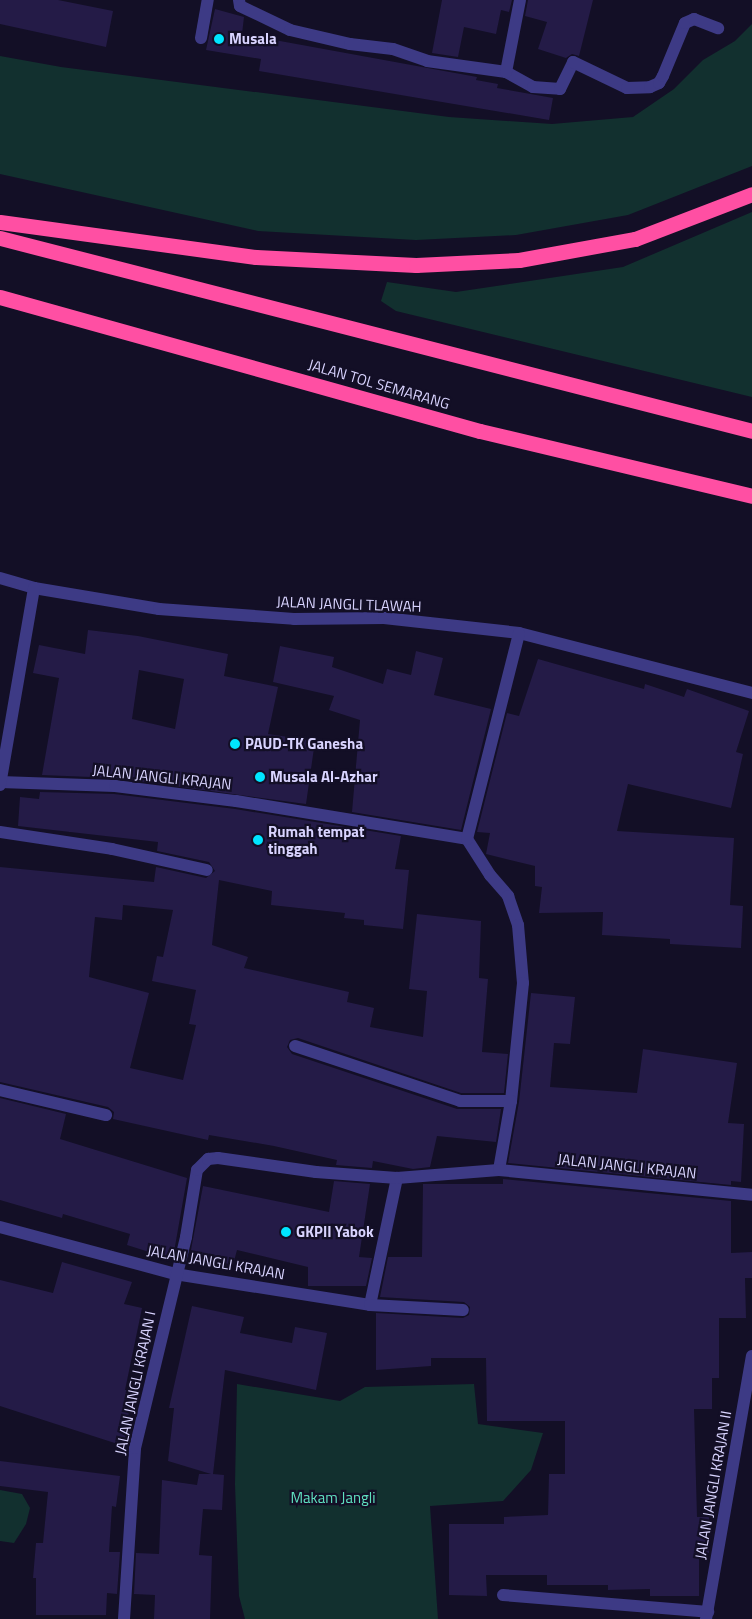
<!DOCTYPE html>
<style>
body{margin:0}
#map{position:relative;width:752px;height:1619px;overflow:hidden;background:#130f26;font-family:"Titillium Web",sans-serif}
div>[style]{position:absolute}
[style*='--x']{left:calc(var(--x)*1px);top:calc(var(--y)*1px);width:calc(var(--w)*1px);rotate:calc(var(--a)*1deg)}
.green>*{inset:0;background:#12302f}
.building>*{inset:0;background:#241b47}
.minor>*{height:12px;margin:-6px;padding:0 6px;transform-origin:6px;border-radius:6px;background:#3d3a85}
.motorway>*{height:15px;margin:-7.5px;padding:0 7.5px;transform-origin:7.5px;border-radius:7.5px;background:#ff4fa3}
.dots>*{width:14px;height:14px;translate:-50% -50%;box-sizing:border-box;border:2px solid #130f26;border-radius:50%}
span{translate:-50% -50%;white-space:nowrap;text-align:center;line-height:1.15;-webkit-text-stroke:4.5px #130f26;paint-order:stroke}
.poi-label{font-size:15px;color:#d9d4ff;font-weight:700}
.left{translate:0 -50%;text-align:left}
.street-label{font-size:15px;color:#d9d4ff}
.park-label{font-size:15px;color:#5fe0c0}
</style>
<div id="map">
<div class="green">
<div style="clip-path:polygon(752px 24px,752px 166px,628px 215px,516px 235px,416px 240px,258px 231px,0 174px,0 56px,61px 67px,449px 117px,552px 124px,633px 117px,674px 89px,703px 60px,735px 41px)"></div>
<div style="clip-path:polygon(752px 212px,752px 397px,396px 311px,381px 301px,387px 282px,456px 292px,623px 267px)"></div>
<div style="clip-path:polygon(237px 1384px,340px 1401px,365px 1387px,474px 1384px,478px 1424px,543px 1433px,531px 1470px,503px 1501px,430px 1506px,438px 1619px,245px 1619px,239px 1596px,235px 1484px)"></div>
<div style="clip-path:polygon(0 1490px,22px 1494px,30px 1508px,26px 1524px,14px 1543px,0 1541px)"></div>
</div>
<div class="building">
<div style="clip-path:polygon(0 0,58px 0,113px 11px,106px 47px,0 24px)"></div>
<div style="clip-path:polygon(442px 0,512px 0,509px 12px,501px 10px,496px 34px,464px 27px,458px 57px,432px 53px)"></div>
<div style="clip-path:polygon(528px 0,593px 0,579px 56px,572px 54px,566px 58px,538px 49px,547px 22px,525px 16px)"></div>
<div style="clip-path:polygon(215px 9px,244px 17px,242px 34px,477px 77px,476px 80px,498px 84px,497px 88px,553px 98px,549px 120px,259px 71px,261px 59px,206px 50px)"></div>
<div style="clip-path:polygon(evenodd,88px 630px,138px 636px,228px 654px,224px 676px,278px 687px,268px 734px,315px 741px,306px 804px,116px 778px,42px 775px,59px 678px,33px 673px,39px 645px,85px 654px,88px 630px,139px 670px,184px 679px,175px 729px,132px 719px,139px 670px)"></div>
<div style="clip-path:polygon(280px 646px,334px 657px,332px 667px,383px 684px,387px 669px,411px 675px,416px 651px,443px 658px,434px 695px,491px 709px,461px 830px,352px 812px,360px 720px,329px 710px,334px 696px,273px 682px)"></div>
<div style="clip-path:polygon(538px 659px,644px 689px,645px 684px,684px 697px,687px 689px,749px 711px,736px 752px,743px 754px,731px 808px,628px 784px,617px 831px,734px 838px,730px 905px,743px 906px,741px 948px,670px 944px,670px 939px,602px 935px,603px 912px,539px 913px,542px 887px,535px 886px,535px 866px,486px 854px,490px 833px,477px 832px,507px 713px,519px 716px)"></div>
<div style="clip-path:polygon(evenodd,40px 792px,114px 794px,235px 809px,401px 836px,395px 869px,409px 870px,403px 929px,364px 925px,364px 920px,344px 918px,345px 913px,271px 905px,272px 891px,219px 880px,212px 945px,248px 957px,244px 968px,349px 992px,347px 1002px,374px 1008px,370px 1027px,423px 1037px,427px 991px,409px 989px,417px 914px,481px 921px,479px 978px,488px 979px,482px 1052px,508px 1054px,504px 1093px,461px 1093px,298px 1038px,290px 1040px,287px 1047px,292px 1054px,457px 1109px,501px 1109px,496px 1142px,437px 1136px,430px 1167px,413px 1169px,373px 1161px,372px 1168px,336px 1165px,337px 1160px,274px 1146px,209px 1135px,208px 1140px,113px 1119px,114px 1112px,108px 1107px,0 1082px,0 867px,154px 882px,156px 867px,206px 878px,215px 871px,209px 862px,157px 851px,158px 842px,18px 826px,20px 797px,39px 799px,40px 792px,123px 905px,173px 910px,163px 957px,157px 956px,152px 981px,196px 990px,189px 1024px,196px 1025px,183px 1080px,130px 1068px,149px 993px,89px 977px,95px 917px,122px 920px,123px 905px)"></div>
<div style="clip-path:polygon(531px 993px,575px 997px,570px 1044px,554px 1043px,550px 1087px,637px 1093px,643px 1049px,737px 1063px,728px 1123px,744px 1124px,741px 1182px,731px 1181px,731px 1185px,508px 1163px,519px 1102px)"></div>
<div style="clip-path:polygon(0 1098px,66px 1114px,60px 1139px,187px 1178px,174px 1252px,170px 1251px,168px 1258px,127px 1245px,130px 1234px,63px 1214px,62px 1218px,0 1200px)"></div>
<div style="clip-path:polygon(503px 1179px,731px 1201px,731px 1253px,752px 1252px,752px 1278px,745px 1278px,746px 1318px,719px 1318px,719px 1378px,712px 1378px,712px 1409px,694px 1409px,697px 1517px,709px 1517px,709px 1553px,699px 1553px,699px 1596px,650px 1596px,650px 1589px,608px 1590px,608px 1585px,547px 1585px,547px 1575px,486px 1575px,487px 1596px,449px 1595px,449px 1524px,504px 1524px,504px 1517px,548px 1515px,549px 1474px,565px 1474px,565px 1421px,487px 1421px,486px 1358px,431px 1358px,431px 1366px,376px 1370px,376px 1313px,463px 1318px,469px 1315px,470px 1307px,464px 1302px,380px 1297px,388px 1257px,422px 1257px,423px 1184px,503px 1184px)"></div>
<div style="clip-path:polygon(334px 1181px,370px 1184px,359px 1257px,372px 1258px,366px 1286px,308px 1286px,308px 1267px,237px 1250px,233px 1265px,190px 1255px,203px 1186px,329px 1212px)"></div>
<div style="clip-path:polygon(62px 1262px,132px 1282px,124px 1304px,142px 1308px,125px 1390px,132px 1390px,124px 1446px,0 1406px,0 1280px,53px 1293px)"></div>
<div style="clip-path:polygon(192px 1306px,244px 1317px,240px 1333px,292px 1343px,295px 1327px,327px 1333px,316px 1390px,225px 1370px,213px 1474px,224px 1475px,222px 1510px,203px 1509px,199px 1555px,212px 1556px,210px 1619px,154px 1619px,155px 1595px,134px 1594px,136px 1553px,159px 1554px,162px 1480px,197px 1485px,199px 1474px,211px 1474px,168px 1461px,174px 1408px,169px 1408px)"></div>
<div style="clip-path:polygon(0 1461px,120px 1476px,116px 1507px,112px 1506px,109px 1552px,120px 1552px,117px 1594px,107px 1593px,106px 1615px,36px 1615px,36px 1578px,33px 1578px,36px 1543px,43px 1543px,48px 1492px,0 1486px)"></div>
</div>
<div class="minor">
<div style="--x:239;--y:0;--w:6;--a:81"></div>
<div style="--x:240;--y:6;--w:55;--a:25.6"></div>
<div style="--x:290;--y:30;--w:62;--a:13.1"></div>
<div style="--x:350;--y:44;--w:43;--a:6.6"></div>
<div style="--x:393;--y:49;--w:36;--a:19"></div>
<div style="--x:427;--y:61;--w:80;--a:7.9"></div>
<div style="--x:506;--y:72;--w:31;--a:29"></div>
<div style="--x:533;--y:87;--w:27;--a:4"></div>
<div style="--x:560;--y:89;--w:30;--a:-64"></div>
<div style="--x:573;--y:62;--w:60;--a:25.7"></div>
<div style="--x:627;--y:88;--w:23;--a:-2"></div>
<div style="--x:650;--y:87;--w:10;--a:-24"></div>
<div style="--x:659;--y:83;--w:8;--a:-60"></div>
<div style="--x:663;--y:76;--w:57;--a:-67.5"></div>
<div style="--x:685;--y:23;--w:10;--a:-24"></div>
<div style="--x:694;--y:19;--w:26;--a:21"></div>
<div style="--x:201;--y:38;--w:39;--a:-80"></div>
<div style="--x:506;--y:72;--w:73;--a:-79"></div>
<div style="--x:0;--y:578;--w:35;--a:16"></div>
<div style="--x:34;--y:588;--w:127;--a:9.5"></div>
<div style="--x:159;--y:609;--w:135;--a:4.2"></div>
<div style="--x:294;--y:619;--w:90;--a:-0.6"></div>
<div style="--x:384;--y:618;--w:136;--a:6.3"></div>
<div style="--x:519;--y:633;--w:241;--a:14.4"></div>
<div style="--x:0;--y:782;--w:115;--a:2"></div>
<div style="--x:115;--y:786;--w:122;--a:7.1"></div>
<div style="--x:236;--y:801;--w:234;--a:9.3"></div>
<div style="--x:467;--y:839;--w:43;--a:57.4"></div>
<div style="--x:490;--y:875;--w:28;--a:49"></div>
<div style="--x:508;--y:896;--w:31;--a:71"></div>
<div style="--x:518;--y:925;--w:58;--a:85.1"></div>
<div style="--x:523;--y:983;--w:119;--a:95.8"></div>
<div style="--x:511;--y:1101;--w:70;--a:99.9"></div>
<div style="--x:0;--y:785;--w:200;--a:-80.2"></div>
<div style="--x:0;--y:832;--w:113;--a:8.6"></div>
<div style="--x:112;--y:849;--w:97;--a:12.5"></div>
<div style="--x:467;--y:839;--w:212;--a:-75.8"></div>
<div style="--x:295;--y:1046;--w:174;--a:18.4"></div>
<div style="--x:460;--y:1101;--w:51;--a:0"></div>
<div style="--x:0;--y:1090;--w:109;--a:13.3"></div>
<div style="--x:0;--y:1227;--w:181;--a:15"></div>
<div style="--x:175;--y:1274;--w:197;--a:9"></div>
<div style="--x:370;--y:1305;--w:130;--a:-78"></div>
<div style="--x:397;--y:1178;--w:102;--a:-4.5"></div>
<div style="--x:499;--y:1170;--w:254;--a:5.6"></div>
<div style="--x:370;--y:1305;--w:93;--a:3.1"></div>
<div style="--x:503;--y:1595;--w:206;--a:4.7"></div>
<div style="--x:124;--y:1619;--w:171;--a:-86.3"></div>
<div style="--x:135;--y:1448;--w:217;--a:-76.4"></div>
<div style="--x:186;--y:1237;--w:68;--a:-80.7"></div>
<div style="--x:197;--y:1170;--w:16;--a:-45"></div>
<div style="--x:208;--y:1159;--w:10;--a:-6"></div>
<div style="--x:218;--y:1158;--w:99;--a:8.1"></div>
<div style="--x:316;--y:1172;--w:81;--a:4.2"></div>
<div style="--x:706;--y:1619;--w:267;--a:-80.1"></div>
</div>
<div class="motorway">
<div style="--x:0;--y:222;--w:258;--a:7.8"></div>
<div style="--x:256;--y:257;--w:160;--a:2.9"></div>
<div style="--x:416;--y:265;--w:103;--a:-2.8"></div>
<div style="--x:519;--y:260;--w:118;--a:-10.3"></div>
<div style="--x:635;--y:239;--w:125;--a:-21"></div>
<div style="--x:0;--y:238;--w:776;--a:14.39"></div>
<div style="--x:0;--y:297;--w:498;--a:15.6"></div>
<div style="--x:480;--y:431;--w:280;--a:13.4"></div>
</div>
<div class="dots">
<div style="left:219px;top:39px;background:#00e5ff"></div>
<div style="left:235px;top:744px;background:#00e5ff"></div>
<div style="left:260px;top:777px;background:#00e5ff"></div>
<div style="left:258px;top:840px;background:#00e5ff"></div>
<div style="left:286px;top:1232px;background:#00e5ff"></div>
</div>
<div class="poi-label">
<span class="left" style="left:229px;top:39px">Musala</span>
<span class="left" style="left:245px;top:744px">PAUD-TK Ganesha</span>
<span class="left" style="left:270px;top:777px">Musala Al-Azhar</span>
<span class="left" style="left:268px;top:840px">Rumah tempat<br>tinggah</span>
<span class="left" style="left:296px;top:1232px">GKPII Yabok</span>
</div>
<div class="street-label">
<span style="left:379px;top:384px;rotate:16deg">JALAN TOL SEMARANG</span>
<span style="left:349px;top:604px;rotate:2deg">JALAN JANGLI TLAWAH</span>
<span style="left:162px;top:777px;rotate:6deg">JALAN JANGLI KRAJAN</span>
<span style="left:627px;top:1166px;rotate:6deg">JALAN JANGLI KRAJAN</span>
<span style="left:216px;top:1262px;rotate:10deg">JALAN JANGLI KRAJAN</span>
<span style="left:135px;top:1383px;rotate:-78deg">JALAN JANGLI KRAJAN I</span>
<span style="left:713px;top:1485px;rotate:-80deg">JALAN JANGLI KRAJAN II</span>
</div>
<div class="park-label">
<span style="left:333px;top:1498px">Makam Jangli</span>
</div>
</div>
